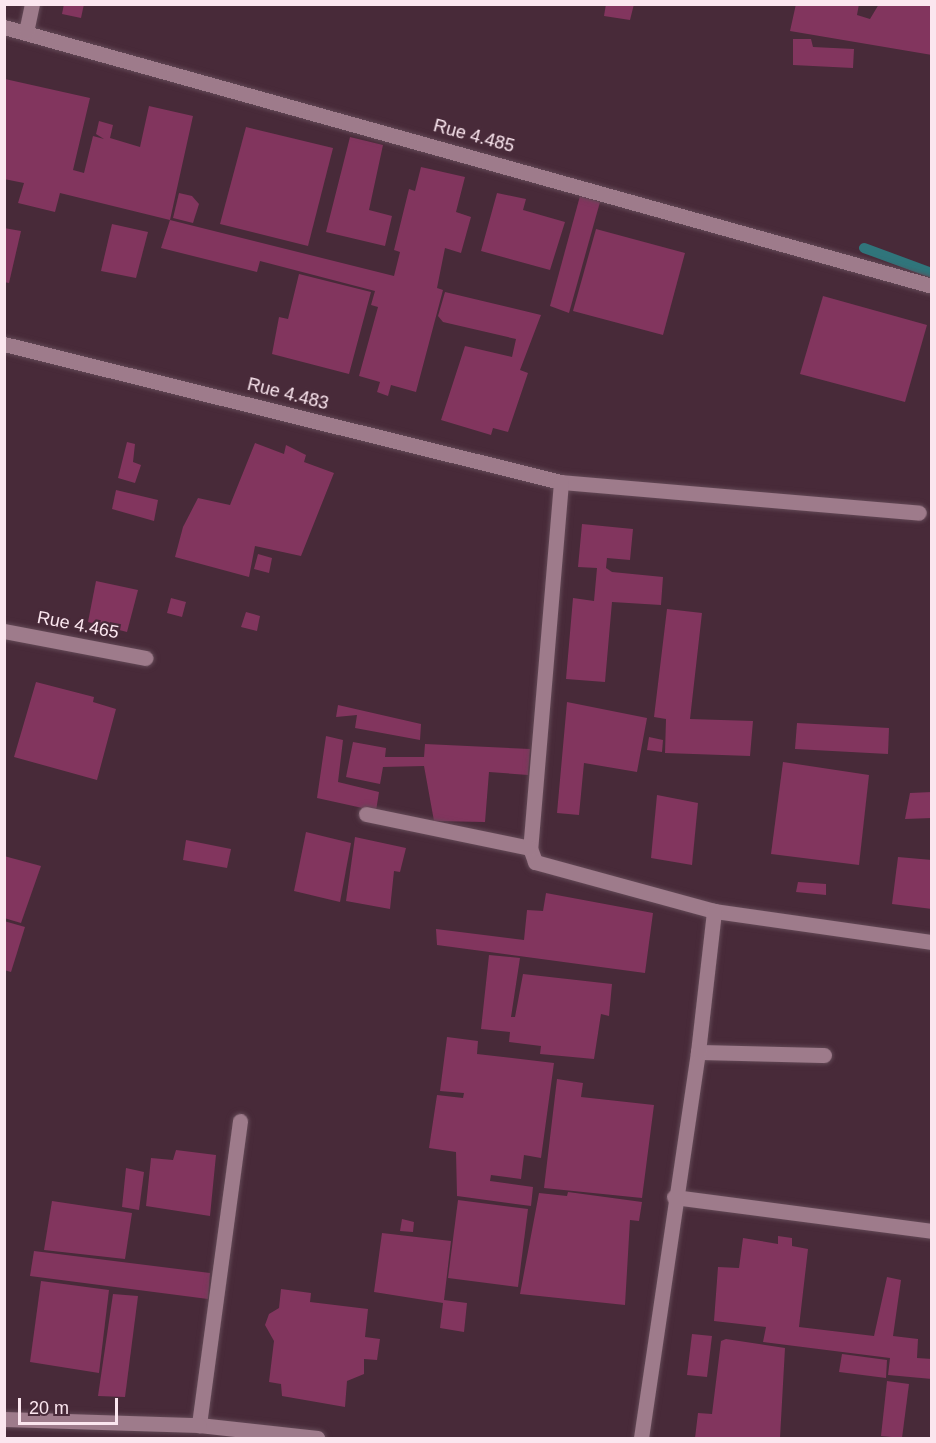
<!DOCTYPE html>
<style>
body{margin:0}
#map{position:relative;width:936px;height:1443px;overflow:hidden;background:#482a39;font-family:Arial,sans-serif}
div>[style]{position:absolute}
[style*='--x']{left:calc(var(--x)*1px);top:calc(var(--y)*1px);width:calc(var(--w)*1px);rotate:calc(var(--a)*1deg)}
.stream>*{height:10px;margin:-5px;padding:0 5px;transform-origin:5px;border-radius:5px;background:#30757b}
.building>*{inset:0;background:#82355e}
.roads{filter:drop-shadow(0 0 2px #634956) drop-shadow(0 0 2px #634956)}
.minor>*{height:15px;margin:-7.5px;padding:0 7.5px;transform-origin:7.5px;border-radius:7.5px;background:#9e7b8b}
span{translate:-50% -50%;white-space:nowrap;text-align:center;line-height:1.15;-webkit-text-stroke:4.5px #482a39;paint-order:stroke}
.street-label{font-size:18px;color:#fbe6ef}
.frame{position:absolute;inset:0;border:6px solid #fbe6ef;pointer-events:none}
.scale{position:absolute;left:18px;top:1398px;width:100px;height:27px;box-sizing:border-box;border:3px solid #fbe6ef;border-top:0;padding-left:8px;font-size:18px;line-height:21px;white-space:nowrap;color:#fbe6ef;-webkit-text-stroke:4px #482a39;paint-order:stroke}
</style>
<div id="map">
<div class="stream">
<div style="--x:864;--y:248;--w:72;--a:20.2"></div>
</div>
<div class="building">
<div style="clip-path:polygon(64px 4px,84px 4px,81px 18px,62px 14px)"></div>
<div style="clip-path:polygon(606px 4px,634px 4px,630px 20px,604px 16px)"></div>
<div style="clip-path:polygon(796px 4px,859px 4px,857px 15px,870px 19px,879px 4px,932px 4px,932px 55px,790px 31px)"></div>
<div style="clip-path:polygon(793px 39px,811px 39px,813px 47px,854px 49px,853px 68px,793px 65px)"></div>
<div style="clip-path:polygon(5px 79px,90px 98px,73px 170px,84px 173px,93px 136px,104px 139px,96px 134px,99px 121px,113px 125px,110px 138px,140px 147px,149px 106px,193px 116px,170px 220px,60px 193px,55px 212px,18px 203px,24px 183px,4px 179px)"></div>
<div style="clip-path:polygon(246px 127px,333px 148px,308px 246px,220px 224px)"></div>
<div style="clip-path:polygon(350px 137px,383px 145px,369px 210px,392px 216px,385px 246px,326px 232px)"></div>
<div style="clip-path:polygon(421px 167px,465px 177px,456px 212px,471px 217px,461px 253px,445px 248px,437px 288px,443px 290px,416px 392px,391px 385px,388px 396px,377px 392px,380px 382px,359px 376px,378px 307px,371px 305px,375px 291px,260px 261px,257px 272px,161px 248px,170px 220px,394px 276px,400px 252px,394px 250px,409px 189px,415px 191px)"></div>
<div style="clip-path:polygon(179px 193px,192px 196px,199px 204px,193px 223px,173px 218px)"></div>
<div style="clip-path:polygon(497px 193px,526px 199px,523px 210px,565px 222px,550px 270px,481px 251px)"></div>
<div style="clip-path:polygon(580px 196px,600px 202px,569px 313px,550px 306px)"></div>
<div style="clip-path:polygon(112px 224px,148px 232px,136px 278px,101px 271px)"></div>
<div style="clip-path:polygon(4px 228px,21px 231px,9px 283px,4px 282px)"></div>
<div style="clip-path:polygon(596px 229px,685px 253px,663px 335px,573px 311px)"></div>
<div style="clip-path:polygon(299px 274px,371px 292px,349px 374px,272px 354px,279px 317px,288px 319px)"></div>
<div style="clip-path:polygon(445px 292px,541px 315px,520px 370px,528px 373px,508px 432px,493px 428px,491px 435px,441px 420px,465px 346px,512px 357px,516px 339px,443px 322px,438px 316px)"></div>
<div style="clip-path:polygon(823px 296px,927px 325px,905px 402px,800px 374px)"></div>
<div style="clip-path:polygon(127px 442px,135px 444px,133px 462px,141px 465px,135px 483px,118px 478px)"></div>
<div style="clip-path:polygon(255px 443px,284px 454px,286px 445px,306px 455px,304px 462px,334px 473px,301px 556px,255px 546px,249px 577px,175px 557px,183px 527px,198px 498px,230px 505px)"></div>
<div style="clip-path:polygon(116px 490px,158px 500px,154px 521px,112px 509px)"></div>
<div style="clip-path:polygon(582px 524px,633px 529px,630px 560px,607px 558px,606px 568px,612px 572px,663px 577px,661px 605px,612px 602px,605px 682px,566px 679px,573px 598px,594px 601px,597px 568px,578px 567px)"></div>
<div style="clip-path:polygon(258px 554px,272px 558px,269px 573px,254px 569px)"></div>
<div style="clip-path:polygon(96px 581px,138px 590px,127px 632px,88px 622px)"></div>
<div style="clip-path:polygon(171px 598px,186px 602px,182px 617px,167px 613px)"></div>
<div style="clip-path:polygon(667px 609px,702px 613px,690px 719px,753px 721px,750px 756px,665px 753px,666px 719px,654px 717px)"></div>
<div style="clip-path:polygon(246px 612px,260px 616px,257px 631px,241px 627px)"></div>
<div style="clip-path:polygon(36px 682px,94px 697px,93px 702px,116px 709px,97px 780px,14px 757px)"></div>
<div style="clip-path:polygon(567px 702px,647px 718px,637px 772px,584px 763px,579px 815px,557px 813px)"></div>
<div style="clip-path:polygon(338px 705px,421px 724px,420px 740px,355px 728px,357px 715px,336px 717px)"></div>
<div style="clip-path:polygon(797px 723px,889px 728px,888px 754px,795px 749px)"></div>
<div style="clip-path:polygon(326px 736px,343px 740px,338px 782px,379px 792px,376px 811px,317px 798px)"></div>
<div style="clip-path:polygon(649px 737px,663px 740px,662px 752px,647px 750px)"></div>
<div style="clip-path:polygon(353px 742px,386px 748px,385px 757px,424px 757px,425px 744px,530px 749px,528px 775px,489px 772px,485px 822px,434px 821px,424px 766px,383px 767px,380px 784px,346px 777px)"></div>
<div style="clip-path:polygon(783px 762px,869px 775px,859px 865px,771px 854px)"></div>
<div style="clip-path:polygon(932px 792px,932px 818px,905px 819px,910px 793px)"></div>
<div style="clip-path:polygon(657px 795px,698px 803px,692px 865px,651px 858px)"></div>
<div style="clip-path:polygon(306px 832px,351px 843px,340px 902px,294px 891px)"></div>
<div style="clip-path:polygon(355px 837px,406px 848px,400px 872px,394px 871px,390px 909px,346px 901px)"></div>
<div style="clip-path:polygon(186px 840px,231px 849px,227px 868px,183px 860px)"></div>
<div style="clip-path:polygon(4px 856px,41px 866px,21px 923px,4px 918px)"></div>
<div style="clip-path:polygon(898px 857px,932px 860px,932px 909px,892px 904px)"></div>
<div style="clip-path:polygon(798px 882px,826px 884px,826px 895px,796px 892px)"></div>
<div style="clip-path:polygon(546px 893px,653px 913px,645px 973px,437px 945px,436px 929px,524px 940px,527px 910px,543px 911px)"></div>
<div style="clip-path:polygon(4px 921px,25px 927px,11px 972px,4px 970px)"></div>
<div style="clip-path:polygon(489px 955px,520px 958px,511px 1017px,515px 1017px,523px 974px,612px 984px,609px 1016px,601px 1014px,594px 1059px,540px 1054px,541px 1046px,509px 1042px,510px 1032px,481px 1029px)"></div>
<div style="clip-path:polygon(447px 1037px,478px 1041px,477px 1054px,554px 1063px,541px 1158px,524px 1155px,521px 1179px,491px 1175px,490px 1181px,533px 1187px,531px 1206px,457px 1196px,456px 1152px,429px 1148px,437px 1095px,463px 1098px,464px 1093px,440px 1091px)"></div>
<div style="clip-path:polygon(557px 1079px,583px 1083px,581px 1097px,654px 1105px,642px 1198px,544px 1188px)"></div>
<div style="clip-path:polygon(176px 1150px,216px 1155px,210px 1216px,146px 1206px,151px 1158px,173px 1160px)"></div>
<div style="clip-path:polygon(126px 1168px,144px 1172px,139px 1210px,122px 1207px)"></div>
<div style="clip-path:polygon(568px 1192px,642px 1202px,639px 1221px,630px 1220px,625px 1305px,520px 1294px,539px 1193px,567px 1196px)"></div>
<div style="clip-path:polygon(458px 1200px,528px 1209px,518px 1287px,448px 1278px)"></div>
<div style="clip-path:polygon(52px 1201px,132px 1213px,125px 1259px,44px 1250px)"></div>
<div style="clip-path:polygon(402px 1219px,414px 1222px,413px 1232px,400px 1231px)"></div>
<div style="clip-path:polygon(382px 1233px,451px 1241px,444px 1300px,467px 1303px,464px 1332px,440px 1328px,443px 1303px,374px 1292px)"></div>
<div style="clip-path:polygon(778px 1236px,792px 1238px,792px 1246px,808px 1249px,799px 1327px,874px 1336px,887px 1277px,901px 1280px,893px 1336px,918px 1339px,917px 1358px,932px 1359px,932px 1379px,888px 1375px,890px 1358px,763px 1342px,766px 1327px,714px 1321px,718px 1267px,739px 1268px,743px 1238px,778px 1244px)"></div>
<div style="clip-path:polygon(34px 1251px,210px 1273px,208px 1299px,30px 1276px)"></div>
<div style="clip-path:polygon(41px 1281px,109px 1290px,99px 1373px,30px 1362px)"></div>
<div style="clip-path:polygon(281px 1289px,311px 1293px,310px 1302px,368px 1309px,365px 1337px,380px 1339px,377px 1360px,364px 1359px,364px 1374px,347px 1381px,345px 1407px,282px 1396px,281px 1384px,269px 1382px,274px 1341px,265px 1325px,269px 1314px,279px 1308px)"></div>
<div style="clip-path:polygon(113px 1294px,138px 1296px,125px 1397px,98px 1396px)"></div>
<div style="clip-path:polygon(692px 1334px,712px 1336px,707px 1377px,687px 1375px)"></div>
<div style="clip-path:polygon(726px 1339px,785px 1348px,780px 1438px,695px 1438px,698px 1413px,712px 1414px,721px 1341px)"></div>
<div style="clip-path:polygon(842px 1354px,887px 1360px,886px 1378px,839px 1372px)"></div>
<div style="clip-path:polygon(887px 1381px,909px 1384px,902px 1438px,881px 1436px)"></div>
</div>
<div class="roads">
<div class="minor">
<div style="--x:4;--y:27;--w:963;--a:15.59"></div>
<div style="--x:26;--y:32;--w:29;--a:-78"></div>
<div style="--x:4;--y:344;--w:574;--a:13.92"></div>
<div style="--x:561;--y:482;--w:359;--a:4.9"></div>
<div style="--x:561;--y:482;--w:367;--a:94.8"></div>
<div style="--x:530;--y:848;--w:15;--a:70"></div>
<div style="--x:535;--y:862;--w:186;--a:15.3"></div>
<div style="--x:714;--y:911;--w:220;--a:8.1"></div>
<div style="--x:4;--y:631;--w:144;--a:10.8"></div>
<div style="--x:366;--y:814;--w:167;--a:11.7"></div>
<div style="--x:698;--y:1052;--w:126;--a:1.4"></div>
<div style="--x:240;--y:1121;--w:307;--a:97.7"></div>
<div style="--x:199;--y:1425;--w:119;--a:6.3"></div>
<div style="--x:674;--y:1197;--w:260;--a:7.5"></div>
<div style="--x:4;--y:1419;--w:195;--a:1.8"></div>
<div style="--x:641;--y:1438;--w:390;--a:-81.6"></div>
<div style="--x:698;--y:1052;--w:142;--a:-83.5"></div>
</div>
</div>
<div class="street-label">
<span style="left:474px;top:136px;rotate:15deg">Rue 4.485</span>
<span style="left:288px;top:394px;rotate:14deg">Rue 4.483</span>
<span style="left:78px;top:625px;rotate:11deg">Rue 4.465</span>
</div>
<div class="frame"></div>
<div class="scale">20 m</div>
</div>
